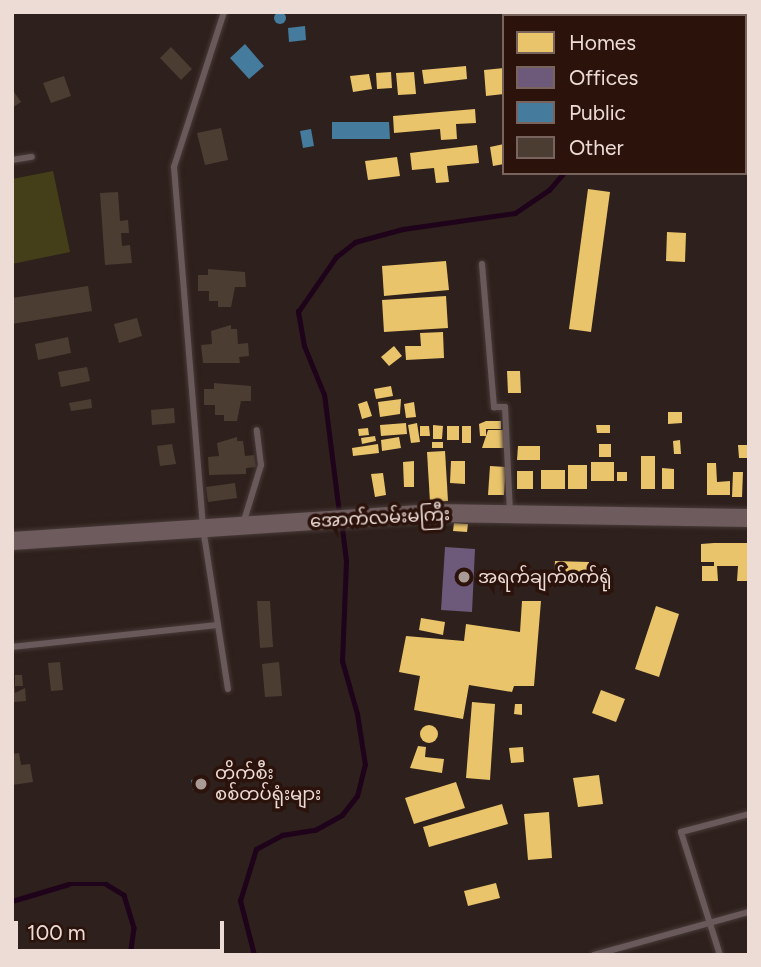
<!DOCTYPE html>
<meta charset="utf-8">
<style>
body{margin:0}
#map{position:relative;width:761px;height:967px;overflow:hidden;background:#2e201c;font-family:Figtree,"Noto Sans Myanmar",sans-serif}
div>[style]{position:absolute}
[style*='--x']{left:calc(var(--x)*1px);top:calc(var(--y)*1px);width:calc(var(--w)*1px);rotate:calc(var(--a)*1deg)}
.green>*{inset:0;background:#443f19}
.water>*{inset:0;background:#1e031a}
.homes>*{inset:0;background:#e9c46a}
.round{border-radius:50%}
.offices>*{inset:0;background:#6d597a}
.public>*{inset:0;background:#457b9d}
.stream>*{height:4.5px;margin:-2.25px;padding:0 2.25px;transform-origin:2.25px;border-radius:2.25px;background:#1e031a}
.building>*{inset:0;background:#4c3d33}
.roads{filter:drop-shadow(0 0 2px #473b38) drop-shadow(0 0 2px #473b38)}
.lane>*{height:6px;margin:-3px;padding:0 3px;transform-origin:3px;border-radius:3px;background:#6a595b}
.secondary>*{height:18px;margin:-9px;padding:0 9px;transform-origin:9px;border-radius:9px;background:#6e5b5d}
.dots>*{width:19px;height:19px;translate:-50% -50%;box-sizing:border-box;border:4px solid #2b130c;border-radius:50%}
span{translate:-50% -50%;white-space:nowrap;text-align:center;line-height:1.15;-webkit-text-stroke:7px #2b130c;paint-order:stroke}
.street-label{font-size:18px;color:#eddbd6}
.poi-label{font-size:18px;color:#eddbd6}
.left{translate:0 -50%;text-align:left}
.frame{position:absolute;inset:0;border:14px solid #eddbd6;pointer-events:none}
.legend{position:absolute;left:502px;top:14px;width:245px;height:161px;box-sizing:border-box;background:#2b130c;border:2px solid #79635d;margin:0;padding:9px 12px;list-style:none;font-size:21px;color:#eddbd6}
.legend li{display:flex;align-items:center;gap:14px;height:35px}
.legend b{width:35px;border:2px solid #79635d}
.scale{position:absolute;left:14px;top:921px;width:210px;height:32px;box-sizing:border-box;border:4px solid #eddbd6;border-top:0;padding-left:9px;font-size:21px;line-height:24px;white-space:nowrap;color:#eddbd6;-webkit-text-stroke:5px #2b130c;paint-order:stroke}
</style>
<div id="map">
<div class="green">
<div style="clip-path:polygon(53px 171px,70px 252px,12px 264px,12px 179px)"></div>
</div>
<div class="water">
<div style="clip-path:polygon(611px 12px,749px 12px,749px 32px,745px 16px)"></div>
</div>
<div class="homes">
<div style="clip-path:polygon(466px 66px,467px 79px,424px 84px,422px 70px)"></div>
<div style="clip-path:polygon(504px 68px,504px 94px,486px 96px,484px 70px)"></div>
<div style="clip-path:polygon(391px 72px,392px 88px,377px 89px,376px 73px)"></div>
<div style="clip-path:polygon(414px 72px,416px 94px,398px 95px,396px 73px)"></div>
<div style="clip-path:polygon(369px 74px,372px 89px,353px 92px,350px 76px)"></div>
<div style="clip-path:polygon(475px 109px,476px 123px,456px 124px,457px 139px,441px 140px,440px 129px,394px 133px,393px 116px)"></div>
<div style="clip-path:polygon(504px 144px,504px 164px,493px 166px,490px 147px)"></div>
<div style="clip-path:polygon(477px 145px,479px 163px,447px 166px,449px 182px,436px 183px,434px 168px,412px 170px,410px 153px)"></div>
<div style="clip-path:polygon(397px 157px,400px 176px,368px 180px,365px 161px)"></div>
<div style="clip-path:polygon(588px 189px,610px 192px,591px 332px,569px 329px)"></div>
<div style="clip-path:polygon(667px 232px,686px 233px,685px 262px,666px 261px)"></div>
<div style="clip-path:polygon(446px 261px,449px 290px,384px 296px,382px 266px)"></div>
<div style="clip-path:polygon(446px 296px,448px 328px,384px 332px,382px 300px)"></div>
<div style="clip-path:polygon(443px 332px,444px 358px,406px 360px,405px 346px,421px 346px,420px 333px)"></div>
<div style="clip-path:polygon(394px 346px,402px 356px,389px 366px,381px 357px)"></div>
<div style="clip-path:polygon(507px 371px,520px 371px,521px 393px,508px 393px)"></div>
<div style="clip-path:polygon(391px 386px,393px 396px,376px 399px,374px 389px)"></div>
<div style="clip-path:polygon(401px 399px,400px 414px,380px 417px,378px 402px)"></div>
<div style="clip-path:polygon(367px 401px,372px 416px,362px 419px,358px 404px)"></div>
<div style="clip-path:polygon(414px 402px,416px 417px,406px 418px,404px 404px)"></div>
<div style="clip-path:polygon(668px 412px,682px 412px,682px 423px,668px 424px)"></div>
<div style="clip-path:polygon(486px 421px,501px 421px,501px 429px,486px 429px,486px 436px,480px 436px,479px 424px)"></div>
<div style="clip-path:polygon(406px 423px,407px 434px,381px 436px,380px 425px)"></div>
<div style="clip-path:polygon(417px 423px,420px 442px,411px 443px,408px 425px)"></div>
<div style="clip-path:polygon(433px 425px,443px 426px,442px 439px,433px 439px)"></div>
<div style="clip-path:polygon(596px 425px,610px 425px,610px 433px,597px 433px)"></div>
<div style="clip-path:polygon(420px 426px,429px 426px,430px 436px,420px 436px)"></div>
<div style="clip-path:polygon(447px 426px,459px 426px,459px 440px,447px 440px)"></div>
<div style="clip-path:polygon(462px 426px,471px 426px,471px 443px,462px 443px)"></div>
<div style="clip-path:polygon(368px 428px,369px 435px,359px 436px,358px 429px)"></div>
<div style="clip-path:polygon(488px 430px,505px 430px,505px 448px,482px 448px)"></div>
<div style="clip-path:polygon(375px 436px,376px 441px,362px 444px,361px 438px)"></div>
<div style="clip-path:polygon(399px 437px,401px 448px,382px 451px,381px 440px)"></div>
<div style="clip-path:polygon(680px 440px,681px 454px,674px 454px,673px 441px)"></div>
<div style="clip-path:polygon(432px 442px,443px 442px,443px 448px,432px 448px)"></div>
<div style="clip-path:polygon(378px 444px,379px 453px,353px 456px,352px 448px)"></div>
<div style="clip-path:polygon(599px 444px,611px 444px,611px 457px,599px 457px)"></div>
<div style="clip-path:polygon(738px 445px,748px 445px,748px 458px,739px 458px)"></div>
<div style="clip-path:polygon(518px 446px,540px 446px,540px 460px,517px 460px)"></div>
<div style="clip-path:polygon(445px 451px,448px 501px,430px 502px,427px 452px)"></div>
<div style="clip-path:polygon(641px 456px,655px 456px,655px 489px,641px 489px)"></div>
<div style="clip-path:polygon(414px 461px,414px 487px,404px 487px,403px 462px)"></div>
<div style="clip-path:polygon(451px 461px,465px 461px,465px 484px,450px 483px)"></div>
<div style="clip-path:polygon(591px 462px,614px 462px,614px 481px,591px 481px)"></div>
<div style="clip-path:polygon(707px 463px,716px 463px,717px 482px,730px 481px,730px 495px,707px 495px)"></div>
<div style="clip-path:polygon(568px 465px,587px 465px,587px 489px,568px 489px)"></div>
<div style="clip-path:polygon(490px 466px,506px 467px,504px 495px,488px 495px)"></div>
<div style="clip-path:polygon(662px 468px,674px 469px,674px 489px,662px 489px)"></div>
<div style="clip-path:polygon(541px 470px,565px 470px,565px 489px,541px 489px)"></div>
<div style="clip-path:polygon(517px 471px,533px 471px,533px 489px,517px 489px)"></div>
<div style="clip-path:polygon(617px 472px,627px 472px,627px 481px,617px 481px)"></div>
<div style="clip-path:polygon(733px 472px,743px 472px,742px 497px,732px 497px)"></div>
<div style="clip-path:polygon(383px 473px,386px 495px,375px 497px,371px 474px)"></div>
<div style="clip-path:polygon(454px 523px,468px 524px,467px 532px,453px 531px)"></div>
<div style="clip-path:polygon(714px 543px,749px 543px,749px 581px,737px 581px,738px 566px,717px 566px,718px 581px,702px 581px,702px 566px,714px 566px,714px 562px,701px 562px,701px 544px)"></div>
<div style="clip-path:polygon(555px 561px,589px 562px,588px 584px,554px 582px)"></div>
<div style="clip-path:polygon(522px 601px,541px 601px,534px 686px,514px 686px,512px 692px,469px 685px,463px 719px,414px 710px,420px 676px,399px 672px,406px 636px,464px 641px,466px 624px,520px 632px)"></div>
<div style="clip-path:polygon(656px 606px,679px 614px,659px 677px,635px 669px)"></div>
<div style="clip-path:polygon(421px 618px,445px 622px,443px 635px,419px 630px)"></div>
<div style="clip-path:polygon(601px 690px,625px 699px,616px 722px,592px 713px)"></div>
<div style="clip-path:polygon(472px 702px,495px 704px,490px 780px,466px 778px)"></div>
<div style="clip-path:polygon(515px 704px,522px 704px,522px 715px,514px 714px)"></div>
<div class="round" style="left:420px;top:725px;width:18px;height:18px"></div>
<div style="clip-path:polygon(418px 746px,426px 747px,425px 757px,444px 759px,442px 773px,410px 768px)"></div>
<div style="clip-path:polygon(523px 747px,524px 762px,511px 763px,509px 748px)"></div>
<div style="clip-path:polygon(599px 775px,603px 804px,578px 807px,573px 778px)"></div>
<div style="clip-path:polygon(456px 782px,465px 808px,414px 824px,405px 798px)"></div>
<div style="clip-path:polygon(502px 804px,508px 824px,429px 847px,423px 827px)"></div>
<div style="clip-path:polygon(549px 812px,552px 858px,528px 860px,524px 814px)"></div>
<div style="clip-path:polygon(496px 883px,500px 898px,468px 906px,464px 891px)"></div>
</div>
<div class="offices">
<div style="clip-path:polygon(445px 547px,475px 549px,472px 612px,441px 610px)"></div>
</div>
<div class="public">
<div class="round" style="left:274px;top:12px;width:12px;height:12px"></div>
<div style="clip-path:polygon(305px 26px,306px 40px,289px 42px,288px 28px)"></div>
<div style="clip-path:polygon(245px 44px,264px 66px,249px 79px,230px 58px)"></div>
<div style="clip-path:polygon(332px 122px,389px 122px,390px 139px,332px 139px)"></div>
<div style="clip-path:polygon(311px 129px,314px 146px,303px 148px,300px 131px)"></div>
<div style="clip-path:polygon(205px 777px,207px 787px,193px 790px,191px 780px)"></div>
</div>
<div class="stream">
<div style="--x:339;--y:513;--w:119;--a:-97.2"></div>
<div style="--x:324;--y:395;--w:53;--a:-112.2"></div>
<div style="--x:304;--y:346;--w:35;--a:-100"></div>
<div style="--x:298;--y:312;--w:67;--a:-55.4"></div>
<div style="--x:336;--y:257;--w:24;--a:-38"></div>
<div style="--x:355;--y:242;--w:50;--a:-15.2"></div>
<div style="--x:403;--y:229;--w:113;--a:-8.1"></div>
<div style="--x:515;--y:213;--w:41;--a:-34.1"></div>
<div style="--x:549;--y:190;--w:23;--a:-49"></div>
<div style="--x:12;--y:901;--w:59;--a:-16.6"></div>
<div style="--x:69;--y:884;--w:37;--a:0"></div>
<div style="--x:106;--y:884;--w:21;--a:31"></div>
<div style="--x:124;--y:895;--w:34;--a:73"></div>
<div style="--x:134;--y:928;--w:27;--a:98"></div>
<div style="--x:254;--y:955;--w:56;--a:-104.5"></div>
<div style="--x:240;--y:901;--w:54;--a:-72.9"></div>
<div style="--x:256;--y:849;--w:30;--a:-28"></div>
<div style="--x:282;--y:835;--w:33;--a:-9"></div>
<div style="--x:315;--y:830;--w:31;--a:-29"></div>
<div style="--x:342;--y:815;--w:24;--a:-52"></div>
<div style="--x:357;--y:796;--w:32;--a:-76"></div>
<div style="--x:365;--y:765;--w:52;--a:-98.9"></div>
<div style="--x:357;--y:714;--w:55;--a:-105.8"></div>
<div style="--x:342;--y:661;--w:100;--a:-87.7"></div>
<div style="--x:346;--y:561;--w:39;--a:-97"></div>
</div>
<div class="building">
<div style="clip-path:polygon(171px 47px,192px 69px,181px 80px,160px 58px)"></div>
<div style="clip-path:polygon(64px 76px,71px 96px,51px 103px,43px 83px)"></div>
<div style="clip-path:polygon(12px 89px,21px 102px,12px 108px)"></div>
<div style="clip-path:polygon(221px 128px,228px 160px,205px 165px,197px 133px)"></div>
<div style="clip-path:polygon(118px 192px,120px 221px,128px 220px,129px 233px,121px 233px,122px 246px,130px 245px,132px 263px,105px 265px,100px 193px)"></div>
<div style="clip-path:polygon(208px 269px,245px 272px,246px 287px,235px 287px,231px 307px,218px 307px,218px 301px,209px 301px,209px 291px,198px 291px,198px 275px,208px 275px)"></div>
<div style="clip-path:polygon(88px 286px,92px 311px,12px 324px,12px 298px)"></div>
<div style="clip-path:polygon(137px 318px,142px 336px,119px 343px,114px 324px)"></div>
<div style="clip-path:polygon(231px 325px,231px 329px,237px 329px,238px 344px,248px 343px,249px 356px,239px 357px,240px 363px,203px 363px,201px 345px,212px 344px,211px 331px)"></div>
<div style="clip-path:polygon(68px 337px,71px 353px,38px 360px,35px 344px)"></div>
<div style="clip-path:polygon(87px 367px,90px 381px,61px 387px,58px 372px)"></div>
<div style="clip-path:polygon(214px 383px,251px 386px,251px 401px,241px 401px,237px 421px,224px 421px,224px 415px,215px 415px,215px 405px,204px 405px,204px 389px,214px 389px)"></div>
<div style="clip-path:polygon(91px 399px,92px 408px,71px 411px,69px 403px)"></div>
<div style="clip-path:polygon(174px 408px,175px 423px,152px 425px,151px 410px)"></div>
<div style="clip-path:polygon(237px 437px,237px 441px,243px 441px,245px 456px,254px 455px,256px 467px,246px 468px,246px 474px,209px 475px,208px 457px,219px 456px,217px 443px)"></div>
<div style="clip-path:polygon(172px 444px,176px 464px,160px 466px,157px 446px)"></div>
<div style="clip-path:polygon(235px 483px,237px 498px,208px 502px,206px 487px)"></div>
<div style="clip-path:polygon(257px 601px,270px 601px,273px 647px,260px 648px)"></div>
<div style="clip-path:polygon(60px 662px,63px 690px,51px 691px,48px 663px)"></div>
<div style="clip-path:polygon(279px 662px,282px 696px,265px 697px,262px 664px)"></div>
<div style="clip-path:polygon(15px 675px,22px 675px,23px 686px,15px 686px)"></div>
<div style="clip-path:polygon(14px 683px,15px 693px,25px 688px,26px 701px,14px 702px,12px 717px)"></div>
<div style="clip-path:polygon(19px 753px,21px 765px,30px 764px,33px 782px,12px 785px,12px 754px)"></div>
</div>
<div class="roads">
<div class="lane">
<div style="--x:224;--y:12;--w:163;--a:107.9"></div>
<div style="--x:174;--y:167;--w:362;--a:85.4"></div>
<div style="--x:203;--y:528;--w:163;--a:81.2"></div>
<div style="--x:12;--y:160;--w:20;--a:-9"></div>
<div style="--x:482;--y:264;--w:144;--a:85.2"></div>
<div style="--x:494;--y:407;--w:11;--a:0"></div>
<div style="--x:505;--y:407;--w:105;--a:87.3"></div>
<div style="--x:243;--y:524;--w:62;--a:-73"></div>
<div style="--x:261;--y:465;--w:35;--a:-97"></div>
<div style="--x:12;--y:647;--w:206;--a:-6.1"></div>
<div style="--x:594;--y:955;--w:161;--a:-15.5"></div>
<div style="--x:720;--y:955;--w:129;--a:-107.6"></div>
<div style="--x:681;--y:832;--w:70;--a:-14.8"></div>
</div>
<div class="secondary">
<div style="--x:12;--y:541;--w:423;--a:-3.8"></div>
<div style="--x:434;--y:513;--w:315;--a:0.9"></div>
</div>
</div>
<div class="dots">
<div style="left:464px;top:577px;background:#aa9a95"></div>
<div style="left:201px;top:784px;background:#aa9a95"></div>
</div>
<div class="street-label">
<span style="left:380px;top:518px;rotate:-3deg">အောက်လမ်းမကြီး</span>
</div>
<div class="poi-label">
<span class="left" style="left:478px;top:577px">အရက်ချက်စက်ရုံ</span>
<span class="left" style="left:215px;top:784px">တိုက်စီး<br>စစ်တပ်ရုံးများ</span>
</div>
<div class="frame"></div>
<ul class="legend">
<li><b style="height:19px;background:#e9c46a"></b>Homes</li>
<li><b style="height:19px;background:#6d597a"></b>Offices</li>
<li><b style="height:19px;background:#457b9d"></b>Public</li>
<li><b style="height:19px;background:#4c3d33"></b>Other</li>
</ul>
<div class="scale">100 m</div>
</div>
